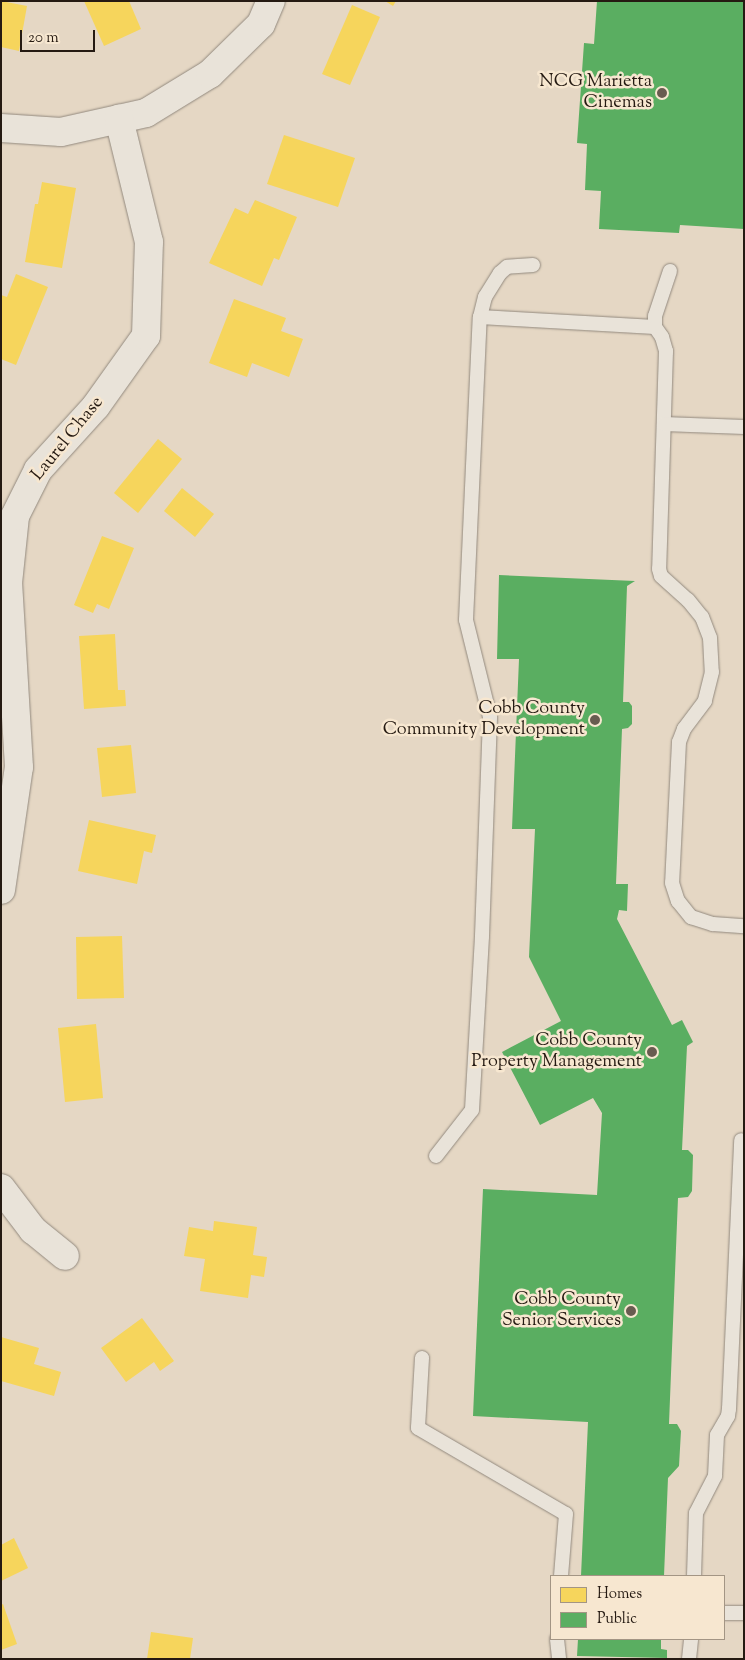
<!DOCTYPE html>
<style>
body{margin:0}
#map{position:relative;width:745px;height:1660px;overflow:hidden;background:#e5d7c4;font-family:"Sorts Mill Goudy",serif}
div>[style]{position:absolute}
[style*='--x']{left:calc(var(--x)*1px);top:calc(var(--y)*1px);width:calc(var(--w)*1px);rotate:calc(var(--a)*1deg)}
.homes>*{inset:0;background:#f6d55c}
.public>*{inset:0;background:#5aae61}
.roads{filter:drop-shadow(0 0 1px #92897e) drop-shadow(0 0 1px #92897e)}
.service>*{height:14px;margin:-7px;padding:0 7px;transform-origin:7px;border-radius:7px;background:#e9e3d9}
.minor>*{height:28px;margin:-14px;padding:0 14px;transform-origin:14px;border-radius:14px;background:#e9e3d9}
.dots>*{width:14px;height:14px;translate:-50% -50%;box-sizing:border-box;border:2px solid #f7e7d0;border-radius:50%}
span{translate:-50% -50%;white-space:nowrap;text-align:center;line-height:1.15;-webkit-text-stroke:5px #f7e7d0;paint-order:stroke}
.poi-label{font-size:18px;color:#251a12}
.right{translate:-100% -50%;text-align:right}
.street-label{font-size:18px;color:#251a12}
.frame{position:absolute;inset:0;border:2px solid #251a12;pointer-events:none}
.legend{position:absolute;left:550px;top:1575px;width:175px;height:65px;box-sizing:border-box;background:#f7e7d0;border:1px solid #a39584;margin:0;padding:6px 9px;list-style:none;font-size:15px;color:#251a12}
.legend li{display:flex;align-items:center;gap:10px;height:25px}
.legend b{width:25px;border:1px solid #a39584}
.scale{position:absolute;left:20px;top:30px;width:75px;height:22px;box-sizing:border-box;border:2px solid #251a12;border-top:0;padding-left:6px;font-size:15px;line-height:18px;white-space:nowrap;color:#251a12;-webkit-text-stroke:4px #f7e7d0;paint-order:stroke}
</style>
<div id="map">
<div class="homes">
<div style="clip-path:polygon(1px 1px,27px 6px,19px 51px,1px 47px)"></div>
<div style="clip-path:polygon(84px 1px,129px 1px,141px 29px,104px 46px)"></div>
<div style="clip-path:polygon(385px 1px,396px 1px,393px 6px)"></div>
<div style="clip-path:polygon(352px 5px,380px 17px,350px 85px,322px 74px)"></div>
<div style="clip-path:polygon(284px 135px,355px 158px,338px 207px,267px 184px)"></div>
<div style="clip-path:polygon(42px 182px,76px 188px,62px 268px,25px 262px,35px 204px,38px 204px)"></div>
<div style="clip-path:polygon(255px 200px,297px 217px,279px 260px,274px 258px,262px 286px,209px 263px,235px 208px,248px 214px)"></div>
<div style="clip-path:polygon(16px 274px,48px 287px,16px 365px,1px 359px,1px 295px,7px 297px)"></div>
<div style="clip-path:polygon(234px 299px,286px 318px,281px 331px,303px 339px,289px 377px,252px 363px,247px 377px,209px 363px)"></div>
<div style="clip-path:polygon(158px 439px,182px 459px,138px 513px,114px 493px)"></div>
<div style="clip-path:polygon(182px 488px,214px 514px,195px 537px,164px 511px)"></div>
<div style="clip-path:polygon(102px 536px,134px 548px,109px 609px,97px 604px,93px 613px,74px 605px)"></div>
<div style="clip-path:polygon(115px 634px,118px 690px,125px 690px,126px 706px,84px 709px,79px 636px)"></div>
<div style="clip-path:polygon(131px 745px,136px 793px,102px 797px,97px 748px)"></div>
<div style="clip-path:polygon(89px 820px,156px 835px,152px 853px,144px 851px,137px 884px,78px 871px)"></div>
<div style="clip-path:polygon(122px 936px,124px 998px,77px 999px,76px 937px)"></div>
<div style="clip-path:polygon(96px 1024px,103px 1098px,65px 1102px,58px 1028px)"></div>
<div style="clip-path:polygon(214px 1221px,257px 1227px,253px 1255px,267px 1257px,264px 1277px,251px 1275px,248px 1298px,200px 1291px,205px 1259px,184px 1256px,189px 1227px,213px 1231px)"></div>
<div style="clip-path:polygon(142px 1318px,174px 1361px,160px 1371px,154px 1362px,126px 1382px,101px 1348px)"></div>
<div style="clip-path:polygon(1px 1337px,39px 1348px,34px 1364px,61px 1372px,54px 1396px,1px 1381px)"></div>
<div style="clip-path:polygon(14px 1538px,28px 1568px,1px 1581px,1px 1545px)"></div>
<div style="clip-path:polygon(3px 1604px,17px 1644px,1px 1650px,1px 1605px)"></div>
<div style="clip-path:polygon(151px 1632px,193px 1638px,190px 1659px,147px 1659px)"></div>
</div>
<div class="public">
<div style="clip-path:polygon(597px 1px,744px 1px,744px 229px,680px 225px,679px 233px,599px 229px,601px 191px,585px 190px,587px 144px,577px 143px,584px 43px,594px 44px)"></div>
<div style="clip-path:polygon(499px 575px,635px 581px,627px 586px,623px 702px,629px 702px,632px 706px,632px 724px,628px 728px,622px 729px,616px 884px,628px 884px,627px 911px,619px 910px,617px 919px,672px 1025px,682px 1020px,693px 1042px,687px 1046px,682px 1150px,688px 1150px,693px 1155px,692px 1191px,688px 1197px,678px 1198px,669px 1424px,677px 1424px,681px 1431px,679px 1466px,668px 1478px,664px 1576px,581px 1576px,588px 1422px,473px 1416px,483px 1189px,597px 1195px,602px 1113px,593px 1098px,540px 1125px,502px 1052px,561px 1021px,529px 957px,535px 829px,512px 829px,519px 659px,497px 659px)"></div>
<div style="clip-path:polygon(578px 1639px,661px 1639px,661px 1649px,667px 1650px,667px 1658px,577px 1656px)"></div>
</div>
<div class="roads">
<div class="service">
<div style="--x:533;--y:265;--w:26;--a:176"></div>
<div style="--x:507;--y:267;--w:9;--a:139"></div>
<div style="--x:500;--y:273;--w:28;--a:122"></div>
<div style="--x:485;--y:297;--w:21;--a:104"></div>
<div style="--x:480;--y:317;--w:175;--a:3.3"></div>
<div style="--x:670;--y:271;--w:47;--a:108.4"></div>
<div style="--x:655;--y:316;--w:11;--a:90"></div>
<div style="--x:655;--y:327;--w:12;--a:55"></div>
<div style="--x:662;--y:337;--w:15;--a:74"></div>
<div style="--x:666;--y:351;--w:218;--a:91.8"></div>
<div style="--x:659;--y:569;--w:7;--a:74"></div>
<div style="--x:661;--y:576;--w:36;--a:42"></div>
<div style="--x:688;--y:600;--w:22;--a:51"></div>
<div style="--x:702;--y:617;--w:22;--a:69"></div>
<div style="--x:710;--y:638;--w:34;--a:87"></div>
<div style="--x:712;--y:672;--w:30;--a:104"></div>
<div style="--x:705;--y:701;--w:35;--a:127"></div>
<div style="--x:684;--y:729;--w:14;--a:111"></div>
<div style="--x:679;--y:742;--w:141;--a:92.8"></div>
<div style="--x:672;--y:883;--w:19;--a:72"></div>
<div style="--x:678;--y:901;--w:21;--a:51"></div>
<div style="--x:691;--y:917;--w:23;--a:18"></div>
<div style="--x:713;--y:924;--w:31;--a:4"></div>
<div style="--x:664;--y:424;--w:80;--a:2.1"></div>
<div style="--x:436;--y:1156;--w:58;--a:-52"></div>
<div style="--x:472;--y:1110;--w:174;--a:-86.7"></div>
<div style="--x:482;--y:936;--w:219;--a:-87.9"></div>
<div style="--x:490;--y:717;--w:100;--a:-103.9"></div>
<div style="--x:466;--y:620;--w:303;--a:-87.4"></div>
<div style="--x:422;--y:1358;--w:70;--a:93.3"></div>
<div style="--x:418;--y:1428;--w:171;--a:30.2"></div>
<div style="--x:566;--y:1514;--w:62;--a:94.6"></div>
<div style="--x:694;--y:1576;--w:63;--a:-88.2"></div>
<div style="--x:696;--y:1513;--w:42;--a:-62.8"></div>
<div style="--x:715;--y:1476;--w:41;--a:-87.2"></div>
<div style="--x:717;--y:1435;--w:22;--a:-60"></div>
<div style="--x:728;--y:1416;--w:7;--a:-82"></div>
<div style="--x:729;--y:1409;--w:269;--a:-87.4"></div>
<div style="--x:724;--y:1613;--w:20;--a:0"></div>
<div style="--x:557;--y:1639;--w:20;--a:84"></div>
<div style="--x:689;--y:1659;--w:20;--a:-84"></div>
</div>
<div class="minor">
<div style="--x:1;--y:128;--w:60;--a:3.8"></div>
<div style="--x:61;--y:132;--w:87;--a:-12.6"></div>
<div style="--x:146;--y:113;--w:75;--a:-31.4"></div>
<div style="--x:210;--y:74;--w:71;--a:-44.4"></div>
<div style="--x:261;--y:24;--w:25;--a:-67"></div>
<div style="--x:1;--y:890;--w:124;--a:-81.7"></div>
<div style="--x:19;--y:767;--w:184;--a:-93.4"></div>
<div style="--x:8;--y:583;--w:67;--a:-84"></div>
<div style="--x:15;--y:516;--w:51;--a:-63.4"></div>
<div style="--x:38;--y:470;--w:86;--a:-47.8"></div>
<div style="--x:96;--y:406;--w:86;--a:-54.5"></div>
<div style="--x:146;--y:336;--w:94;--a:-88.2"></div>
<div style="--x:149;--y:242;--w:127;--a:-103.7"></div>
<div style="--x:1;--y:1188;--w:53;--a:52.7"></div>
<div style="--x:33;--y:1230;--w:41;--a:39.1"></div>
</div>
</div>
<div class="dots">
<div style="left:662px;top:93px;background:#685c50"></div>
<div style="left:595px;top:720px;background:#685c50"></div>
<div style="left:652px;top:1052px;background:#685c50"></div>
<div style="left:631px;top:1311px;background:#685c50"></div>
</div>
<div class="poi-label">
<span class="right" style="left:652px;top:93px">NCG Marietta<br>Cinemas</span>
<span class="right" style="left:585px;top:720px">Cobb County<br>Community Development</span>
<span class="right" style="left:642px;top:1052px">Cobb County<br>Property Management</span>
<span class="right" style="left:621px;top:1311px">Cobb County<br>Senior Services</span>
</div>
<div class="street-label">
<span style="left:68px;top:439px;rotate:-51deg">Laurel Chase</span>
</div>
<div class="frame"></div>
<ul class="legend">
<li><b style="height:14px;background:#f6d55c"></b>Homes</li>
<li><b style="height:14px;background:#5aae61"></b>Public</li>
</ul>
<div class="scale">20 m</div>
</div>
